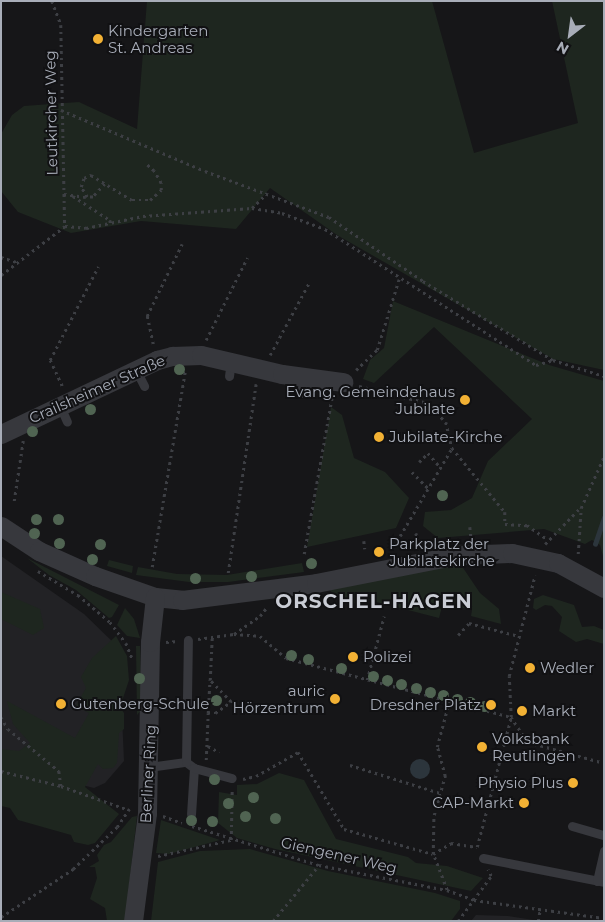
<!DOCTYPE html>
<meta charset="utf-8">
<style>
body{margin:0}
#map{position:relative;width:605px;height:922px;overflow:hidden;background:#161618;font-family:Montserrat,sans-serif}
div>[style]{position:absolute}
[style*='--x']{left:calc(var(--x)*1px);top:calc(var(--y)*1px);width:calc(var(--w)*1px);rotate:calc(var(--a)*1deg)}
.built>*{inset:0;background:#222225}
.green>*{inset:0;background:#1e261f}
.water>*{inset:0;background:#2c353c}
.round{border-radius:50%}
.stream>*{height:4.5px;margin:-2.25px;padding:0 2.25px;transform-origin:2.25px;border-radius:2.25px;background:#2c353c}
.path>*{height:2.5px;margin-top:-1.25px;transform-origin:0;background:repeating-linear-gradient(90deg,#3d3f44 0 2.5px,transparent 0 6.5px)}
.service>*{height:9px;margin:-4.5px;padding:0 4.5px;transform-origin:4.5px;border-radius:4.5px;background:#37383d}
.minor>*{height:19px;margin:-9.5px;padding:0 9.5px;transform-origin:9.5px;border-radius:9.5px;background:#37383d}
.trees>*{width:11px;height:11px;margin:-5.5px;border-radius:50%;background:#506452}
.dots>*{width:14px;height:14px;translate:-50% -50%;box-sizing:border-box;border:2px solid #111113;border-radius:50%}
span{translate:-50% -50%;white-space:nowrap;text-align:center;line-height:1.15;-webkit-text-stroke:4px #111113;paint-order:stroke}
.poi-label{font-size:15px;color:#a8adb8}
.left{translate:0 -50%;text-align:left}
.right{translate:-100% -50%;text-align:right}
.street-label{font-size:15px;color:#a8adb8}
.district-label{font-size:20px;color:#c9ccd4;font-weight:700;letter-spacing:1px}
.frame{position:absolute;inset:0;border:2px solid #a8adb8;pointer-events:none}
.north{position:absolute;left:545px;top:10px;width:50px;height:50px;-webkit-text-stroke:4px #111113;paint-order:stroke;rotate:210deg;font-size:14px;font-weight:700;line-height:20px;text-align:center;color:#a8adb8}
.north::after{content:'';display:block;margin:auto;width:18px;height:22px;background:#a8adb8;clip-path:polygon(50% 0,100% 100%,50% 72%,0 100%)}
</style>
<div id="map">
<div class="built">
<div style="clip-path:polygon(1px 556px,84px 614px,119px 648px,124px 761px,105px 783px,94px 788px,1px 765px)"></div>
<div style="clip-path:polygon(476px 915px,508px 916px,540px 921px,471px 921px)"></div>
</div>
<div class="green">
<div style="clip-path:polygon(147px 1px,432px 1px,474px 153px,578px 123px,552px 1px,604px 1px,604px 370px,553px 359px,337px 235px,270px 188px,236px 229px,141px 221px,71px 233px,18px 212px,1px 191px,1px 134px,12px 115px,24px 106px,79px 102px,137px 129px)"></div>
<div style="clip-path:polygon(393px 301px,549px 365px,604px 381px,604px 560px,600px 545px,592px 540px,585px 544px,544px 529px,438px 538px,423px 526px,425px 512px,451px 510px,472px 498px,488px 461px,532px 419px,434px 327px,374px 383px,363px 379px,370px 360px,384px 348px)"></div>
<div style="clip-path:polygon(331px 407px,342px 415px,354px 458px,385px 472px,409px 498px,396px 528px,307px 547px)"></div>
<div style="clip-path:polygon(27px 558px,119px 605px,112px 617px,109px 618px,76px 590px,49px 575px)"></div>
<div style="clip-path:polygon(457px 559px,480px 593px,499px 609px,501px 624px,471px 616px,472px 610px,443px 603px,439px 618px,369px 600px,366px 607px,339px 599px,322px 583px)"></div>
<div style="clip-path:polygon(109px 560px,133px 566px,132px 573px,107px 566px)"></div>
<div style="clip-path:polygon(302px 563px,304px 572px,228px 582px,189px 582px,136px 575px,138px 567px,177px 574px,227px 575px)"></div>
<div style="clip-path:polygon(1px 592px,40px 609px,44px 628px,33px 635px,1px 619px)"></div>
<div style="clip-path:polygon(543px 595px,574px 605px,582px 627px,594px 626px,604px 630px,604px 644px,587px 639px,576px 642px,559px 631px,562px 617px,552px 606px,545px 605px,536px 610px,533px 608px,534px 599px)"></div>
<div style="clip-path:polygon(125px 608px,134px 619px,140px 638px,127px 636px,117px 625px)"></div>
<div style="clip-path:polygon(116px 636px,127px 656px,129px 680px,120px 707px,124px 713px,124px 729px,119px 733px,117px 763px,113px 768px,103px 769px,98px 764px,85px 787px,119px 814px,95px 843px,88px 845px,74px 842px,71px 835px,18px 820px,10px 808px,1px 806px,1px 749px,19px 751px,30px 743px,13px 724px,7px 701px,75px 738px,89px 713px,76px 706px,86px 688px,81px 677px,92px 658px)"></div>
<div style="clip-path:polygon(136px 646px,140px 646px,142px 709px,137px 715px)"></div>
<div style="clip-path:polygon(279px 773px,304px 780px,336px 839px,408px 857px,416px 863px,447px 866px,483px 878px,471px 891px,275px 849px,237px 838px,218px 823px,219px 792px,237px 795px,237px 785px,257px 784px)"></div>
<div style="clip-path:polygon(137px 816px,125px 921px,107px 921px,105px 908px,90px 899px,97px 878px,95px 867px,89px 867px,99px 861px,97px 855px,104px 845px,111px 842px,132px 817px)"></div>
<div style="clip-path:polygon(161px 820px,220px 840px,169px 854px,156px 853px)"></div>
<div style="clip-path:polygon(250px 849px,328px 871px,435px 893px,460px 901px,460px 909px,451px 921px,151px 921px,158px 862px,200px 851px)"></div>
</div>
<div class="water">
<div class="round" style="left:410px;top:759px;width:20px;height:20px"></div>
</div>
<div class="stream">
<div style="--x:595;--y:544;--w:28;--a:-71"></div>
</div>
<div class="path">
<div style="--x:52;--y:1;--w:26;--a:69"></div>
<div style="--x:61;--y:25;--w:200;--a:88.9"></div>
<div style="--x:61;--y:110;--w:156;--a:23"></div>
<div style="--x:205;--y:171;--w:132;--a:20.4"></div>
<div style="--x:329;--y:217;--w:114;--a:34.2"></div>
<div style="--x:423;--y:281;--w:152;--a:31.3"></div>
<div style="--x:553;--y:360;--w:53;--a:17.4"></div>
<div style="--x:105;--y:184;--w:18;--a:133"></div>
<div style="--x:93;--y:197;--w:6;--a:180"></div>
<div style="--x:87;--y:197;--w:12;--a:-121"></div>
<div style="--x:81;--y:187;--w:9;--a:-72"></div>
<div style="--x:84;--y:178;--w:8;--a:-23"></div>
<div style="--x:91;--y:175;--w:48;--a:31.4"></div>
<div style="--x:132;--y:200;--w:18;--a:0"></div>
<div style="--x:150;--y:200;--w:15;--a:-42"></div>
<div style="--x:161;--y:190;--w:7;--a:-90"></div>
<div style="--x:161;--y:183;--w:14;--a:-120"></div>
<div style="--x:154;--y:171;--w:12;--a:-138"></div>
<div style="--x:64;--y:194;--w:22;--a:8"></div>
<div style="--x:73;--y:196;--w:44;--a:33"></div>
<div style="--x:110;--y:220;--w:5;--a:79"></div>
<div style="--x:252;--y:208;--w:21;--a:-45"></div>
<div style="--x:1;--y:257;--w:16;--a:18"></div>
<div style="--x:1;--y:275;--w:81;--a:-37.4"></div>
<div style="--x:65;--y:226;--w:21;--a:5"></div>
<div style="--x:86;--y:228;--w:58;--a:-11.9"></div>
<div style="--x:143;--y:216;--w:109;--a:-4.2"></div>
<div style="--x:252;--y:208;--w:30;--a:9"></div>
<div style="--x:282;--y:213;--w:46;--a:20.4"></div>
<div style="--x:325;--y:229;--w:251;--a:32.8"></div>
<div style="--x:536;--y:365;--w:18;--a:-16"></div>
<div style="--x:206;--y:340;--w:92;--a:-63.4"></div>
<div style="--x:153;--y:344;--w:29;--a:-102"></div>
<div style="--x:147;--y:316;--w:80;--a:-64.1"></div>
<div style="--x:270;--y:355;--w:82;--a:-61.6"></div>
<div style="--x:356;--y:370;--w:29;--a:-44"></div>
<div style="--x:377;--y:350;--w:74;--a:-72.8"></div>
<div style="--x:62;--y:386;--w:29;--a:-115"></div>
<div style="--x:50;--y:360;--w:105;--a:-62.7"></div>
<div style="--x:359;--y:386;--w:71;--a:13.8"></div>
<div style="--x:428;--y:403;--w:26;--a:47"></div>
<div style="--x:446;--y:422;--w:27;--a:77"></div>
<div style="--x:452;--y:448;--w:83;--a:50.4"></div>
<div style="--x:505;--y:512;--w:12;--a:90"></div>
<div style="--x:505;--y:524;--w:22;--a:3"></div>
<div style="--x:527;--y:525;--w:24;--a:35"></div>
<div style="--x:419;--y:462;--w:13;--a:-45"></div>
<div style="--x:428;--y:453;--w:18;--a:49"></div>
<div style="--x:412;--y:472;--w:23;--a:45"></div>
<div style="--x:14;--y:501;--w:61;--a:-81.5"></div>
<div style="--x:470;--y:527;--w:9;--a:84"></div>
<div style="--x:416;--y:533;--w:7;--a:74"></div>
<div style="--x:400;--y:536;--w:102;--a:-59.4"></div>
<div style="--x:364;--y:541;--w:8;--a:83"></div>
<div style="--x:545;--y:544;--w:49;--a:-45.8"></div>
<div style="--x:304;--y:554;--w:159;--a:-79.9"></div>
<div style="--x:578;--y:554;--w:46;--a:-86.3"></div>
<div style="--x:581;--y:508;--w:57;--a:-66.1"></div>
<div style="--x:152;--y:567;--w:199;--a:-80.4"></div>
<div style="--x:38;--y:571;--w:47;--a:31"></div>
<div style="--x:78;--y:595;--w:42;--a:40.2"></div>
<div style="--x:110;--y:622;--w:26;--a:53"></div>
<div style="--x:126;--y:643;--w:16;--a:68"></div>
<div style="--x:228;--y:573;--w:191;--a:-81.6"></div>
<div style="--x:234;--y:634;--w:32;--a:-35"></div>
<div style="--x:260;--y:616;--w:11;--a:-52"></div>
<div style="--x:458;--y:635;--w:16;--a:-47"></div>
<div style="--x:469;--y:623;--w:52;--a:14.6"></div>
<div style="--x:198;--y:639;--w:36;--a:-8"></div>
<div style="--x:234;--y:634;--w:26;--a:4"></div>
<div style="--x:260;--y:636;--w:34;--a:40"></div>
<div style="--x:286;--y:658;--w:233;--a:14.7"></div>
<div style="--x:511;--y:717;--w:30;--a:56"></div>
<div style="--x:528;--y:742;--w:79;--a:15.4"></div>
<div style="--x:166;--y:642;--w:12;--a:-5"></div>
<div style="--x:367;--y:680;--w:66;--a:-75.1"></div>
<div style="--x:231;--y:702;--w:5;--a:0"></div>
<div style="--x:208;--y:713;--w:33;--a:-87"></div>
<div style="--x:1;--y:717;--w:14;--a:60"></div>
<div style="--x:8;--y:729;--w:66;--a:39.5"></div>
<div style="--x:59;--y:771;--w:15;--a:82"></div>
<div style="--x:208;--y:746;--w:13;--a:29"></div>
<div style="--x:206;--y:760;--w:47;--a:-87.6"></div>
<div style="--x:208;--y:713;--w:7;--a:0"></div>
<div style="--x:215;--y:713;--w:19;--a:-35"></div>
<div style="--x:231;--y:702;--w:30;--a:-134"></div>
<div style="--x:210;--y:680;--w:42;--a:-87.3"></div>
<div style="--x:350;--y:765;--w:94;--a:17.3"></div>
<div style="--x:1;--y:771;--w:62;--a:14"></div>
<div style="--x:61;--y:786;--w:72;--a:19.4"></div>
<div style="--x:243;--y:779;--w:13;--a:-13"></div>
<div style="--x:256;--y:776;--w:48;--a:-29.7"></div>
<div style="--x:298;--y:752;--w:90;--a:59.1"></div>
<div style="--x:344;--y:829;--w:92;--a:15.7"></div>
<div style="--x:433;--y:854;--w:21;--a:-31"></div>
<div style="--x:451;--y:843;--w:26;--a:9"></div>
<div style="--x:163;--y:816;--w:20;--a:20"></div>
<div style="--x:192;--y:826;--w:133;--a:17.1"></div>
<div style="--x:319;--y:865;--w:130;--a:11.1"></div>
<div style="--x:447;--y:890;--w:29;--a:20"></div>
<div style="--x:474;--y:900;--w:131;--a:7.9"></div>
<div style="--x:477;--y:847;--w:134;--a:-75.3"></div>
<div style="--x:511;--y:717;--w:41;--a:-92.8"></div>
<div style="--x:509;--y:676;--w:104;--a:-75.6"></div>
<div style="--x:158;--y:856;--w:75;--a:-12.4"></div>
<div style="--x:231;--y:840;--w:50;--a:-88.9"></div>
<div style="--x:447;--y:890;--w:39;--a:-111"></div>
<div style="--x:433;--y:854;--w:39;--a:-89"></div>
<div style="--x:434;--y:815;--w:41;--a:-74.2"></div>
<div style="--x:445;--y:776;--w:30;--a:-105"></div>
<div style="--x:437;--y:747;--w:47;--a:-75.1"></div>
<div style="--x:1;--y:917;--w:87;--a:-33.7"></div>
<div style="--x:73;--y:869;--w:61;--a:-43.7"></div>
<div style="--x:117;--y:827;--w:22;--a:-56"></div>
<div style="--x:273;--y:921;--w:72;--a:-50.6"></div>
<div style="--x:458;--y:921;--w:56;--a:-53.7"></div>
<div style="--x:491;--y:876;--w:7;--a:-117"></div>
<div style="--x:538;--y:921;--w:11;--a:-80"></div>
</div>
<div class="service">
<div style="--x:136;--y:370;--w:18;--a:63"></div>
<div style="--x:229;--y:376;--w:14;--a:-82"></div>
<div style="--x:301;--y:393;--w:16;--a:-79"></div>
<div style="--x:60;--y:406;--w:17;--a:66"></div>
<div style="--x:186;--y:762;--w:10;--a:37"></div>
<div style="--x:194;--y:768;--w:46;--a:93.7"></div>
<div style="--x:149;--y:767;--w:37;--a:-8"></div>
<div style="--x:186;--y:762;--w:122;--a:-89.1"></div>
<div style="--x:194;--y:768;--w:39;--a:15"></div>
<div style="--x:572;--y:826;--w:33;--a:16"></div>
<div style="--x:483;--y:858;--w:123;--a:11.2"></div>
<div style="--x:597;--y:881;--w:31;--a:-77"></div>
</div>
<div class="minor">
<div style="--x:1;--y:434;--w:173;--a:-25.4"></div>
<div style="--x:157;--y:360;--w:16;--a:-15"></div>
<div style="--x:172;--y:356;--w:29;--a:-2"></div>
<div style="--x:201;--y:355;--w:83;--a:13.2"></div>
<div style="--x:282;--y:374;--w:62;--a:7.5"></div>
<div style="--x:1;--y:526;--w:45;--a:33.3"></div>
<div style="--x:39;--y:551;--w:61;--a:24.1"></div>
<div style="--x:95;--y:576;--w:64;--a:19.3"></div>
<div style="--x:155;--y:597;--w:27;--a:6"></div>
<div style="--x:182;--y:600;--w:135;--a:-7.2"></div>
<div style="--x:316;--y:583;--w:145;--a:-11.2"></div>
<div style="--x:458;--y:555;--w:54;--a:-2.1"></div>
<div style="--x:512;--y:553;--w:47;--a:12.3"></div>
<div style="--x:558;--y:563;--w:52;--a:28.5"></div>
<div style="--x:133;--y:921;--w:109;--a:-82.6"></div>
<div style="--x:147;--y:813;--w:171;--a:-89"></div>
<div style="--x:150;--y:642;--w:45;--a:-83.7"></div>
</div>
<div class="trees">
<div style="left:179px;top:369px"></div>
<div style="left:90px;top:409px"></div>
<div style="left:32px;top:431px"></div>
<div style="left:442px;top:495px"></div>
<div style="left:36px;top:519px"></div>
<div style="left:58px;top:519px"></div>
<div style="left:34px;top:533px"></div>
<div style="left:59px;top:543px"></div>
<div style="left:100px;top:544px"></div>
<div style="left:92px;top:559px"></div>
<div style="left:311px;top:563px"></div>
<div style="left:251px;top:576px"></div>
<div style="left:195px;top:578px"></div>
<div style="left:291px;top:655px"></div>
<div style="left:308px;top:659px"></div>
<div style="left:341px;top:668px"></div>
<div style="left:373px;top:676px"></div>
<div style="left:139px;top:678px"></div>
<div style="left:387px;top:680px"></div>
<div style="left:401px;top:684px"></div>
<div style="left:416px;top:688px"></div>
<div style="left:430px;top:692px"></div>
<div style="left:443px;top:695px"></div>
<div style="left:457px;top:699px"></div>
<div style="left:216px;top:700px"></div>
<div style="left:470px;top:702px"></div>
<div style="left:484px;top:706px"></div>
<div style="left:214px;top:779px"></div>
<div style="left:253px;top:797px"></div>
<div style="left:228px;top:803px"></div>
<div style="left:245px;top:816px"></div>
<div style="left:275px;top:818px"></div>
<div style="left:191px;top:820px"></div>
<div style="left:212px;top:821px"></div>
</div>
<div class="dots">
<div style="left:98px;top:39px;background:#f2b134"></div>
<div style="left:465px;top:400px;background:#f2b134"></div>
<div style="left:379px;top:437px;background:#f2b134"></div>
<div style="left:379px;top:552px;background:#f2b134"></div>
<div style="left:353px;top:657px;background:#f2b134"></div>
<div style="left:530px;top:668px;background:#f2b134"></div>
<div style="left:335px;top:699px;background:#f2b134"></div>
<div style="left:61px;top:704px;background:#f2b134"></div>
<div style="left:491px;top:705px;background:#f2b134"></div>
<div style="left:522px;top:711px;background:#f2b134"></div>
<div style="left:482px;top:747px;background:#f2b134"></div>
<div style="left:573px;top:783px;background:#f2b134"></div>
<div style="left:524px;top:803px;background:#f2b134"></div>
</div>
<div class="poi-label">
<span class="left" style="left:108px;top:39px">Kindergarten<br>St. Andreas</span>
<span class="right" style="left:455px;top:400px">Evang. Gemeindehaus<br>Jubilate</span>
<span class="left" style="left:389px;top:437px">Jubilate-Kirche</span>
<span class="left" style="left:389px;top:552px">Parkplatz der<br>Jubilatekirche</span>
<span class="left" style="left:363px;top:657px">Polizei</span>
<span class="left" style="left:540px;top:668px">Wedler</span>
<span class="right" style="left:325px;top:699px">auric<br>Hörzentrum</span>
<span class="left" style="left:71px;top:704px">Gutenberg-Schule</span>
<span class="right" style="left:481px;top:705px">Dresdner Platz</span>
<span class="left" style="left:532px;top:711px">Markt</span>
<span class="left" style="left:492px;top:747px">Volksbank<br>Reutlingen</span>
<span class="right" style="left:563px;top:783px">Physio Plus</span>
<span class="right" style="left:514px;top:803px">CAP-Markt</span>
</div>
<div class="street-label">
<span style="left:51px;top:113px;rotate:-91deg">Leutkircher Weg</span>
<span style="left:97px;top:389px;rotate:-24deg">Crailsheimer Straße</span>
<span style="left:148px;top:774px;rotate:-87deg">Berliner Ring</span>
<span style="left:339px;top:855px;rotate:13deg">Giengener Weg</span>
</div>
<div class="district-label">
<span style="left:374px;top:601px">ORSCHEL-HAGEN</span>
</div>
<div class="frame"></div>
<div class="north">N</div>
</div>
